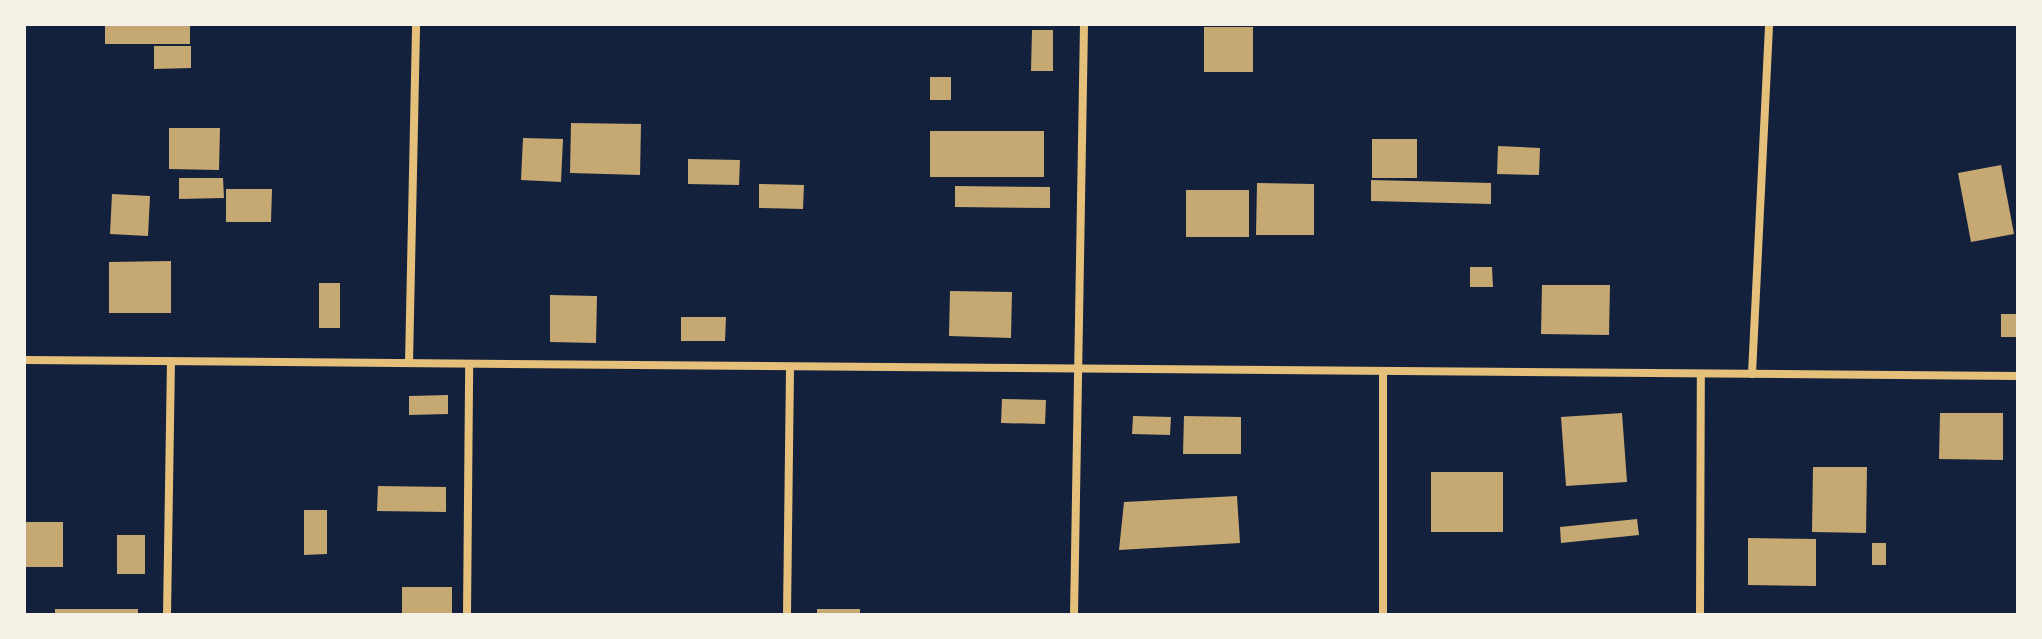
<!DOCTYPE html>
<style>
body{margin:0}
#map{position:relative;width:2042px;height:639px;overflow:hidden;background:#14213d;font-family:"Asap Condensed",sans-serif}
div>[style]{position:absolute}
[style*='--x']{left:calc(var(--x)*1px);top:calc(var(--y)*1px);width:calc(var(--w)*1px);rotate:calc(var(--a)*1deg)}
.building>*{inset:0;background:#c6a872}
.minor>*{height:8px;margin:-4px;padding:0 4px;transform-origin:4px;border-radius:4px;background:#e5c07b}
span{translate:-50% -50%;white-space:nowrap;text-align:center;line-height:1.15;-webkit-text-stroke:6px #f6f1e7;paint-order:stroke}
.frame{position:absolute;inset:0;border:26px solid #f6f1e7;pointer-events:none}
</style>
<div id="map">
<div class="building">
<div style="clip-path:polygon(190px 25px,190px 44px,105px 44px,105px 26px)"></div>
<div style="clip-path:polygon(1204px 27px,1253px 27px,1253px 72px,1204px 72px)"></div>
<div style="clip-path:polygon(1032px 30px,1053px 30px,1053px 71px,1031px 71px)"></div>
<div style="clip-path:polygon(154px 46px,191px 46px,191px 68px,154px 69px)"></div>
<div style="clip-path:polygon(930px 77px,951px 77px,951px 100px,930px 100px)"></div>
<div style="clip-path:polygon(571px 123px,641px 124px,640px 175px,570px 173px)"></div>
<div style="clip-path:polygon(169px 128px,220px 128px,219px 170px,169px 169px)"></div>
<div style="clip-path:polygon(930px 131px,1044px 131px,1044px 177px,930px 177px)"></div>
<div style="clip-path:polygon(523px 138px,563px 139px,561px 182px,521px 180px)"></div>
<div style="clip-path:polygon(1372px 139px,1417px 139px,1417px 178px,1372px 178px)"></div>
<div style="clip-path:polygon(1498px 146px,1540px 148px,1539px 175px,1497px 174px)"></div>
<div style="clip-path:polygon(688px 159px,740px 160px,739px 185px,688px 184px)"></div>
<div style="clip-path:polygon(2001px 165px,2014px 234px,1971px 242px,1958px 173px)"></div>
<div style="clip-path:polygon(179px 178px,223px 178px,224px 198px,179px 199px)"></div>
<div style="clip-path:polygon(1371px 180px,1491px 183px,1491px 204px,1371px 201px)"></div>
<div style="clip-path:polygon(1257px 183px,1314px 184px,1314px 235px,1256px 235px)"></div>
<div style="clip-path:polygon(759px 184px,804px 185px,803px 209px,759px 208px)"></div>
<div style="clip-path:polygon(955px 186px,1050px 187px,1050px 208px,955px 207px)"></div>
<div style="clip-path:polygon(226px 189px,272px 189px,271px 222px,226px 222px)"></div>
<div style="clip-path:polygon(1186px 190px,1249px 190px,1249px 237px,1186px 237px)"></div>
<div style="clip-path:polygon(112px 194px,150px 196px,148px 236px,110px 234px)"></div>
<div style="clip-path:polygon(171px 261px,171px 313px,109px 313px,109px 262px)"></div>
<div style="clip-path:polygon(1470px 267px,1492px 267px,1493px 287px,1470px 287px)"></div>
<div style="clip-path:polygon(319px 283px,340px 283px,340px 328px,319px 328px)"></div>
<div style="clip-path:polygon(1542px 285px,1610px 285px,1609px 335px,1541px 334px)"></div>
<div style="clip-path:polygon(950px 291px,1012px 292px,1011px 338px,949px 336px)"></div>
<div style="clip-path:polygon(550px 295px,597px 296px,596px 343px,550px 342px)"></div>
<div style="clip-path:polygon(2001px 314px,2018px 314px,2018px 337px,2001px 337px)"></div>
<div style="clip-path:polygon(681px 317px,726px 317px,725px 341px,681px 341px)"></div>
<div style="clip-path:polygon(448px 395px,448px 414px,409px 415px,409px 396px)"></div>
<div style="clip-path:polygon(1002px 399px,1046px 400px,1045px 424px,1001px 423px)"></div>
<div style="clip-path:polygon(1622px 413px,1627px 482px,1566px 486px,1561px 417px)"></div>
<div style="clip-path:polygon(1940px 413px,2003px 413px,2003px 460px,1939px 459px)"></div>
<div style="clip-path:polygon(1133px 416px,1171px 417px,1170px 435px,1132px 434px)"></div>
<div style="clip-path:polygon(1184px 416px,1241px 417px,1241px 454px,1183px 454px)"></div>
<div style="clip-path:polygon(1813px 467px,1867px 467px,1866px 533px,1812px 532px)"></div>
<div style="clip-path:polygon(1431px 472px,1503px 472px,1503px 532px,1431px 532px)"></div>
<div style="clip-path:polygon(378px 486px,446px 487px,446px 512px,377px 511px)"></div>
<div style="clip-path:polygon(1237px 496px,1240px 543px,1119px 550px,1124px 502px)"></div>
<div style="clip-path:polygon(304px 510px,327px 510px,327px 554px,304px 555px)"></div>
<div style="clip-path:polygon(1637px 519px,1639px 535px,1561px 543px,1560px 527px)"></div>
<div style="clip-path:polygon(24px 522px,63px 522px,63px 567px,24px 567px)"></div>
<div style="clip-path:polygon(117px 535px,145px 535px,145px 574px,117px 574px)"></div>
<div style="clip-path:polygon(1748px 538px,1816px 539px,1816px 586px,1748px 585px)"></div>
<div style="clip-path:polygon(1872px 543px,1886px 543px,1886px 565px,1872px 565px)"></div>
<div style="clip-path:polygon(402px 587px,452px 587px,452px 615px,402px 615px)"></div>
<div style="clip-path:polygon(55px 609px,138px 609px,138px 615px,55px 615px)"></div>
<div style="clip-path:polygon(817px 609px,860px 609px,860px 615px,817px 615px)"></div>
</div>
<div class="minor">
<div style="--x:24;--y:360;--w:1994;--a:0.46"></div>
<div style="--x:409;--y:363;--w:339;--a:-88.8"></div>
<div style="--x:1383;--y:371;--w:244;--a:90"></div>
<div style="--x:1752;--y:374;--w:350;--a:-87.2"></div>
<div style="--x:167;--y:615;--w:254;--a:-89.1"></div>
<div style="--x:467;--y:615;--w:251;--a:-89.5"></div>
<div style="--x:787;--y:615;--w:248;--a:-89.3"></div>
<div style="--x:1074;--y:615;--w:591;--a:-89.03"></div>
<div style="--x:1700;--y:615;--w:241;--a:-89.8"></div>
</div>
<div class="frame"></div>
</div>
